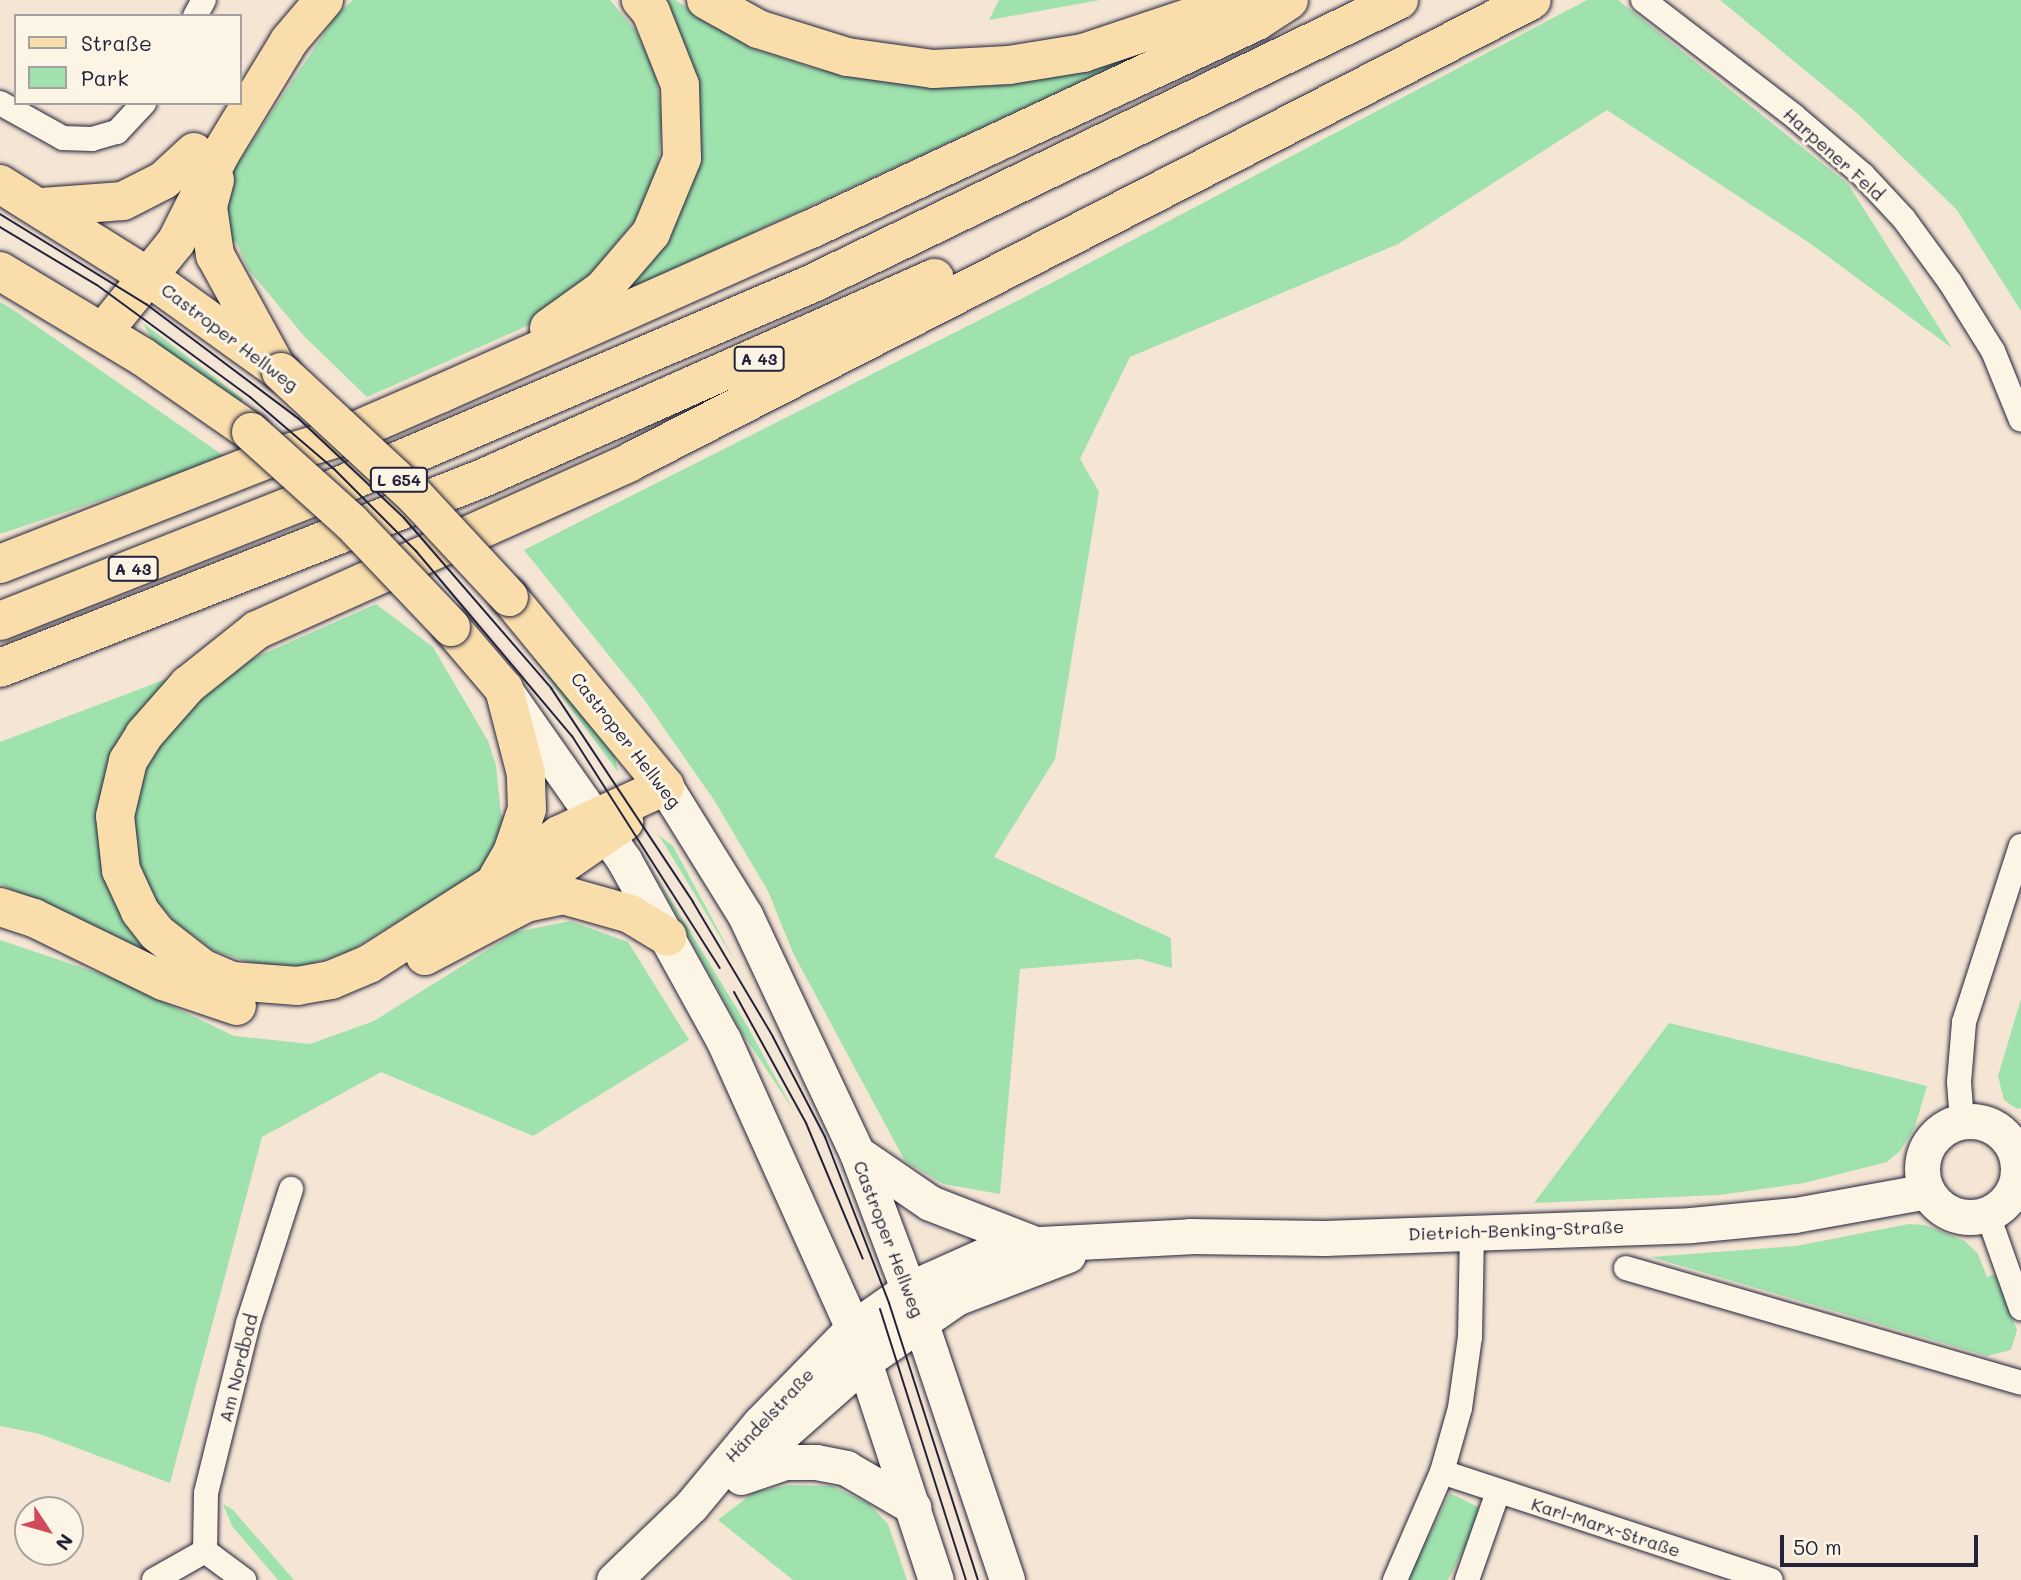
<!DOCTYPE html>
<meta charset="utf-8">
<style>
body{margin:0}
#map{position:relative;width:2021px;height:1580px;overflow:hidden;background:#f5e5d4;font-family:Mali,sans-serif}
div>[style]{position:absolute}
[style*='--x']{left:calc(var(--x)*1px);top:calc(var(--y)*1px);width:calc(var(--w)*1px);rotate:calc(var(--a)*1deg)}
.green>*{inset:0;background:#9fe2ae}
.roads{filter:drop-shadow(0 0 2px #22223b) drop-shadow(0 0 2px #22223b)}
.street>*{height:24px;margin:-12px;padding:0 12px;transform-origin:12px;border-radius:12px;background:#fcf5e5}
.secondary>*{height:35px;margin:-17.5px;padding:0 17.5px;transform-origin:17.5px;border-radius:17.5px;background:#fcf5e5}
.secondary>.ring{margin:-17.5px;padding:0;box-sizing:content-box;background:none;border:35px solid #fcf5e5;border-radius:50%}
.primary>*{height:38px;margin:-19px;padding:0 19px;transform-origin:19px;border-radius:19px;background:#f9deab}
.highway>*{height:38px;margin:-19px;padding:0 19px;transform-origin:19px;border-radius:19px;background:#f9deab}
.tram>*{height:2px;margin:-1px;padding:0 1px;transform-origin:1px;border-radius:1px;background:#22223b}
.bridges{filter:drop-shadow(0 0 2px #22223b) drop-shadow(0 0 2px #22223b)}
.primary-bridge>*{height:38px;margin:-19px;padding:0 19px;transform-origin:19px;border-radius:19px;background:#f9deab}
span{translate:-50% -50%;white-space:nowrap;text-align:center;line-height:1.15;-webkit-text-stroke:6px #fcf5e5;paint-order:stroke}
.shield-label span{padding:2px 5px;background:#fcf5e5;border:2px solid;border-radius:5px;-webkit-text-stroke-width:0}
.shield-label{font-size:16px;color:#22223b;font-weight:700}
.street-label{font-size:18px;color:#22223b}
.legend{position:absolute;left:14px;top:14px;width:228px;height:91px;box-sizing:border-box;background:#fcf5e5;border:2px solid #a5a1a1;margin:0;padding:9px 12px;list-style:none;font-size:21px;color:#22223b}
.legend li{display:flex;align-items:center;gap:14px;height:35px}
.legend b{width:35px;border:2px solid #a5a1a1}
.north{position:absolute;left:14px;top:1496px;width:70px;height:70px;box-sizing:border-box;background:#fcf5e5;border:2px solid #a5a1a1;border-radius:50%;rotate:126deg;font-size:19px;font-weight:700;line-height:28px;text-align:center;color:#22223b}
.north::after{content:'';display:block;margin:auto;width:24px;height:32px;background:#d1495b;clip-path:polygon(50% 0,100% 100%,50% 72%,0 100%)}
.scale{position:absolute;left:1780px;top:1535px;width:198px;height:32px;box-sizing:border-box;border:4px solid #22223b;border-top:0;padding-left:9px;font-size:21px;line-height:24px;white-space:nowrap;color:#22223b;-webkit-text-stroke:5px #fcf5e5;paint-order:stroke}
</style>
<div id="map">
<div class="green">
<div style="clip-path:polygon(353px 0,610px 0,636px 31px,656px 75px,662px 121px,658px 166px,640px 214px,578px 289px,527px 326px,367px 397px,304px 336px,248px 269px,236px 241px,225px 244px,224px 184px,337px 14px)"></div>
<div style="clip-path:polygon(652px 0,675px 0,753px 49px,816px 69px,877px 79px,1139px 55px,617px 295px,675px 218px)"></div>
<div style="clip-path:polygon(999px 0,1100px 0,989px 20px)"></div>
<div style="clip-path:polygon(1587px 0,1618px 0,1848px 184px,1952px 348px,1811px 244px,1607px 110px,1398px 244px,1130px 357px,1080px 459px,1099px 492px,1055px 759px,994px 857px,1171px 938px,1172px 968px,1140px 959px,1020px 969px,1000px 1194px,943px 1184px,905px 1161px,793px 953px,768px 891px,714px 800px,643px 698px,524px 550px,1023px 298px)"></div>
<div style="clip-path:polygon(1720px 0,2021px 0,2021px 311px,1957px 210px,1858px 114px)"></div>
<div style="clip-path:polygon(0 302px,12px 309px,227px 458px,0 534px)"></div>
<div style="clip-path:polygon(143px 323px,243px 399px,241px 404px,154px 343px)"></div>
<div style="clip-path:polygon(376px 604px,433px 647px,488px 741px,496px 765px,501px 815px,514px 818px,481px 870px,348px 952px,305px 966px,258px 965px,214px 951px,175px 922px,152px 896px,139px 861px,134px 814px,145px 770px,168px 729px,213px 686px,252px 659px)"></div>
<div style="clip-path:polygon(530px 647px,614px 752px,618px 772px,534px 659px)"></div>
<div style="clip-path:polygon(169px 678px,102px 809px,183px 970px,0 884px,0 742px)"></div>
<div style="clip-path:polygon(658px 835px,673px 846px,736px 963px,665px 845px)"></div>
<div style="clip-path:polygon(640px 849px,745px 1022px,794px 1111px,743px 1034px)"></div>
<div style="clip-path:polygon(570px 921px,628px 942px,689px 1040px,533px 1136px,381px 1072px,262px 1137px,170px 1483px,40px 1434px,0 1426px,0 940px,116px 979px,234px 1036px,310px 1044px,374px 1021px,516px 932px)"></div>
<div style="clip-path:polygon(2021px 999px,2021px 1108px,2017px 1109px,2004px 1100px,1998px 1076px)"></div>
<div style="clip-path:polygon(1669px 1023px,1927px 1086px,1915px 1127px,1900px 1151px,1887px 1162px,1804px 1183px,1719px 1195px,1534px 1203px)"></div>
<div style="clip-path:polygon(1909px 1224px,1924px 1225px,1965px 1241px,1978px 1254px,1987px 1277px,1995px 1274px,2017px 1330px,2011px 1350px,1987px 1356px,1651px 1257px,1796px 1246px)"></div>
<div style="clip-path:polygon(790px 1485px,832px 1486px,869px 1504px,888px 1524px,907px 1580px,793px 1580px,718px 1520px,754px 1492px)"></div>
<div style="clip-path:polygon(1450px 1493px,1480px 1508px,1465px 1547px,1448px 1580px,1407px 1580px)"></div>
<div style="clip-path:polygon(223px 1504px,233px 1510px,294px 1580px,278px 1580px,232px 1526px)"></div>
</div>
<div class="roads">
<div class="street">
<div style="--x:1643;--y:0;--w:190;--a:37.5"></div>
<div style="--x:1794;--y:116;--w:91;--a:40.5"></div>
<div style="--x:1863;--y:175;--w:60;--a:47"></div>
<div style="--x:1904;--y:219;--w:78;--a:53.9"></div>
<div style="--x:1950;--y:282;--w:81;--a:58.1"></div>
<div style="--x:1993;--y:351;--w:74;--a:67.9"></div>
<div style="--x:195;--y:16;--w:18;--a:-61"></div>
<div style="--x:0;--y:103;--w:72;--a:29.1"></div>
<div style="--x:63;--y:138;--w:29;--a:2"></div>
<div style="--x:92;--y:139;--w:26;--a:-16"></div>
<div style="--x:117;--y:132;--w:40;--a:-47"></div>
<div style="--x:1962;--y:1122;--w:40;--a:-94.3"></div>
<div style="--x:1959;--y:1082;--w:60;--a:-85.2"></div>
<div style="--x:1964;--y:1022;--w:185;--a:-72.1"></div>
<div style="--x:1988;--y:1215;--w:99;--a:70.5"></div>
<div style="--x:1626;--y:1268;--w:411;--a:16.2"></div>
<div style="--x:1442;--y:1472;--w:346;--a:18.2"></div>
<div style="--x:205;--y:1551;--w:58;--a:-89"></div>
<div style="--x:206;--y:1493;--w:175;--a:-76.1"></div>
<div style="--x:248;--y:1323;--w:141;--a:-72.2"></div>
<div style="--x:205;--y:1551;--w:49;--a:36.6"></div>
<div style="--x:154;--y:1580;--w:59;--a:-29.6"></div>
<div style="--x:1395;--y:1580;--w:118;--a:-66.5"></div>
<div style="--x:1442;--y:1472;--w:66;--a:-74.3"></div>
<div style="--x:1460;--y:1408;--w:72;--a:-82"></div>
<div style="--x:1470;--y:1337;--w:108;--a:-88.9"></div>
<div style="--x:1467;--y:1580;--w:93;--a:-70.6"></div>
</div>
<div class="secondary">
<div style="--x:506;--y:692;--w:205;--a:54.9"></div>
<div style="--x:624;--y:860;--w:205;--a:61.1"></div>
<div style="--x:723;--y:1039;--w:317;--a:65.8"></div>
<div style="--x:853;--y:1328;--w:265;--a:71.8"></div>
<div style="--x:665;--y:786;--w:152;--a:58.2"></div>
<div style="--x:745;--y:915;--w:263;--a:64.8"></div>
<div style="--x:857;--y:1153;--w:179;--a:69.4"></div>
<div style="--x:920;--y:1321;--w:273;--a:71.4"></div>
<div class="ring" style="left:1922px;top:1121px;width:61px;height:61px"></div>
<div style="--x:857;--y:1153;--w:88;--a:34.4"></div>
<div style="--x:930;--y:1203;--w:113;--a:21.3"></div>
<div style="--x:755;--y:1458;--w:147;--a:-41.4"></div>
<div style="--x:865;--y:1361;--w:111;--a:-34.7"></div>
<div style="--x:956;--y:1298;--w:120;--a:-21"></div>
<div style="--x:741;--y:1477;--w:46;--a:-18.8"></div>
<div style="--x:785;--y:1462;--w:31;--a:0"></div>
<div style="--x:816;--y:1462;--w:31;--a:11"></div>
<div style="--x:846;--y:1468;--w:78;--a:30.2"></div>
<div style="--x:614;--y:1580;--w:107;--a:-43.9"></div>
<div style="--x:691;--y:1506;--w:108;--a:-50.3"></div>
<div style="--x:760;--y:1423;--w:133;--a:-45.6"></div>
<div style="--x:853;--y:1328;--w:68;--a:-34.9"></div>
<div style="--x:909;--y:1289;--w:93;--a:-24.1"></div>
<div style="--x:994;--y:1251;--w:28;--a:-13"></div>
<div style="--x:1021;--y:1245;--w:169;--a:-3"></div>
<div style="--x:1190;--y:1236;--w:134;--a:0.9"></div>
<div style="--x:1324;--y:1238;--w:367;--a:-2"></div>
<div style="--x:1691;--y:1225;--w:104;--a:-5.5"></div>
<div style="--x:1795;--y:1215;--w:134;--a:-10.3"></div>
</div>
<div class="primary">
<div style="--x:0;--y:184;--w:176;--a:32"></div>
<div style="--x:149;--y:277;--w:163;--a:35.7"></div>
<div style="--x:0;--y:271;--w:167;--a:31"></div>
<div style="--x:143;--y:357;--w:131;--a:34.8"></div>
<div style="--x:509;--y:597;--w:245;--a:50.5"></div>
<div style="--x:451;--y:627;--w:82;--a:49.5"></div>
</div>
<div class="highway">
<div style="--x:706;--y:0;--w:60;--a:29.1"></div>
<div style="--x:758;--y:29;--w:93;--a:17.5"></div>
<div style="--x:847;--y:57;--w:87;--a:7.9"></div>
<div style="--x:933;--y:69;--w:76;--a:-3"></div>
<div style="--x:1009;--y:65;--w:75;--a:-9.2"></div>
<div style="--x:1083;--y:53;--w:167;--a:-18.5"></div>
<div style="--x:215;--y:180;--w:28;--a:105"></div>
<div style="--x:208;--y:207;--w:49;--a:81.7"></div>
<div style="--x:215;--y:255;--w:131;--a:61.3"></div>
<div style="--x:42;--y:207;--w:81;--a:-4.2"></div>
<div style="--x:123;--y:201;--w:46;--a:-27.1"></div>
<div style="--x:164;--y:180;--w:41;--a:-43"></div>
<div style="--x:549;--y:328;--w:67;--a:-35.8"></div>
<div style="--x:603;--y:289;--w:74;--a:-49.4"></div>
<div style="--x:651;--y:233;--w:81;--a:-67.5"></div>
<div style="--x:682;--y:158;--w:73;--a:-91.6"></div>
<div style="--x:680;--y:85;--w:79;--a:-111.7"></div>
<div style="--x:651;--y:12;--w:16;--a:-130"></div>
<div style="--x:103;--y:332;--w:116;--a:-51"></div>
<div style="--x:176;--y:242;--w:100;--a:-63.2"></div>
<div style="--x:221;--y:153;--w:131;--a:-58.7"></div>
<div style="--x:289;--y:41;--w:54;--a:-49.5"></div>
<div style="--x:0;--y:564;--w:285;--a:-21.4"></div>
<div style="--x:265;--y:460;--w:79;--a:-16.8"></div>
<div style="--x:341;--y:437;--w:108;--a:-23.5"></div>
<div style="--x:440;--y:394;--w:404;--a:-24"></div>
<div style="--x:809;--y:230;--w:494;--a:-25"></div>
<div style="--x:1257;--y:21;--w:38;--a:-33"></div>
<div style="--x:0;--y:621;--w:350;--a:-21.6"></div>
<div style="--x:325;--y:492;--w:529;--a:-23.17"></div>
<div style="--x:811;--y:284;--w:653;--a:-25.78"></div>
<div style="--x:0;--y:668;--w:519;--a:-21.47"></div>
<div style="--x:483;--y:478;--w:494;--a:-23.9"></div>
<div style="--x:665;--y:786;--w:117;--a:155.2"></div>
<div style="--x:559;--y:835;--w:81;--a:143"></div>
<div style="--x:494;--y:884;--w:148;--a:147.4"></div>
<div style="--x:369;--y:964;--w:41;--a:157.2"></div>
<div style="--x:331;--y:980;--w:34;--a:170"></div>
<div style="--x:298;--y:986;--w:66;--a:-175.7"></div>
<div style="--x:232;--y:981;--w:33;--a:-157"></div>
<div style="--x:202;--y:968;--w:57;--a:-142.1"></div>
<div style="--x:157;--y:933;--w:28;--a:-128"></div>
<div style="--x:140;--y:911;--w:45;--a:-114.9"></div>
<div style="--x:121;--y:870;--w:54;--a:-96.3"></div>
<div style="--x:115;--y:816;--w:57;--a:-76.7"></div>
<div style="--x:128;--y:761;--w:31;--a:-58"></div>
<div style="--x:144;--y:735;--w:67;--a:-48.7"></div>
<div style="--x:188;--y:685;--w:88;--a:-38.6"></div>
<div style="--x:257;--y:630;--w:409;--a:-24.2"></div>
<div style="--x:630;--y:462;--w:1013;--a:-27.12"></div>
<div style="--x:498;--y:877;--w:28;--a:-60"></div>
<div style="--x:512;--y:853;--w:46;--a:-71.2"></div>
<div style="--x:527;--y:809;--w:35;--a:-92"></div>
<div style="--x:526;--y:774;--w:88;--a:-104.5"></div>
<div style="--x:518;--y:895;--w:129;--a:-34.6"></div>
<div style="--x:0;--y:907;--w:36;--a:18"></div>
<div style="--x:34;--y:918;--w:144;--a:26"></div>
<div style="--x:163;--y:981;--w:78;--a:18.7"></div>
<div style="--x:425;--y:956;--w:114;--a:-27.7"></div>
<div style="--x:526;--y:903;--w:38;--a:-12"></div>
<div style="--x:563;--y:895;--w:70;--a:15.8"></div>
<div style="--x:630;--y:914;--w:44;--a:31.2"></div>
</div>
</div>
<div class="tram">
<div style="--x:0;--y:214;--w:172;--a:31.7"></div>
<div style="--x:146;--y:304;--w:190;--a:36.9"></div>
<div style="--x:298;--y:418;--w:146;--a:43.3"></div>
<div style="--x:404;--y:518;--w:225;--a:49.1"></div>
<div style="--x:551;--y:688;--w:257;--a:56.4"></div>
<div style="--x:693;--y:902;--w:157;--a:59.3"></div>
<div style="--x:773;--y:1037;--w:113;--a:62.5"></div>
<div style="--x:825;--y:1137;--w:178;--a:68.9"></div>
<div style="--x:889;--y:1303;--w:291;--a:72.2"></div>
<div style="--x:0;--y:227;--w:113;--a:30.9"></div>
<div style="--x:97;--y:285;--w:190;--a:36.2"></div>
<div style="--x:250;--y:397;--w:111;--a:40.6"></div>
<div style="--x:334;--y:469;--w:116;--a:45"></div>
<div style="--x:416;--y:551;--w:242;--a:49.9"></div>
<div style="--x:572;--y:736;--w:275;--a:57.5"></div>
<div style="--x:734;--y:992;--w:149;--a:61.2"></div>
<div style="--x:806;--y:1123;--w:147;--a:67.3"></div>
<div style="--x:880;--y:1309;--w:284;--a:72.4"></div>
</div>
<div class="bridges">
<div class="primary-bridge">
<div style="--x:281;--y:372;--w:183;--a:42.8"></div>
<div style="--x:415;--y:496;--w:138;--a:47.1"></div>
<div style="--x:251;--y:432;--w:135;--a:42"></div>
<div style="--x:351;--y:522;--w:145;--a:46.4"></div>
</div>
</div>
<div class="shield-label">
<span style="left:759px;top:359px">A 43</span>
<span style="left:399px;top:480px">L 654</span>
<span style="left:133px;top:569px">A 43</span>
</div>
<div class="street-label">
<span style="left:1834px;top:154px;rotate:42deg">Harpener Feld</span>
<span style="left:230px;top:337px;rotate:37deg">Castroper Hellweg</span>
<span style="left:626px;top:740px;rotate:52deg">Castroper Hellweg</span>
<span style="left:1516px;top:1230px;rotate:-2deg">Dietrich-Benking-Straße</span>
<span style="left:889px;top:1239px;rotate:69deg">Castroper Hellweg</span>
<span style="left:238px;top:1368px;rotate:-76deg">Am Nordbad</span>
<span style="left:769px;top:1415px;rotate:-47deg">Händelstraße</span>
<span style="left:1606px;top:1527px;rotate:18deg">Karl-Marx-Straße</span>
</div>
<ul class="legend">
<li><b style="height:9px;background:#f9deab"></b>Straße</li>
<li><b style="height:19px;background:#9fe2ae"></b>Park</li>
</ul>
<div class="north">N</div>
<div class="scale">50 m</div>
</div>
